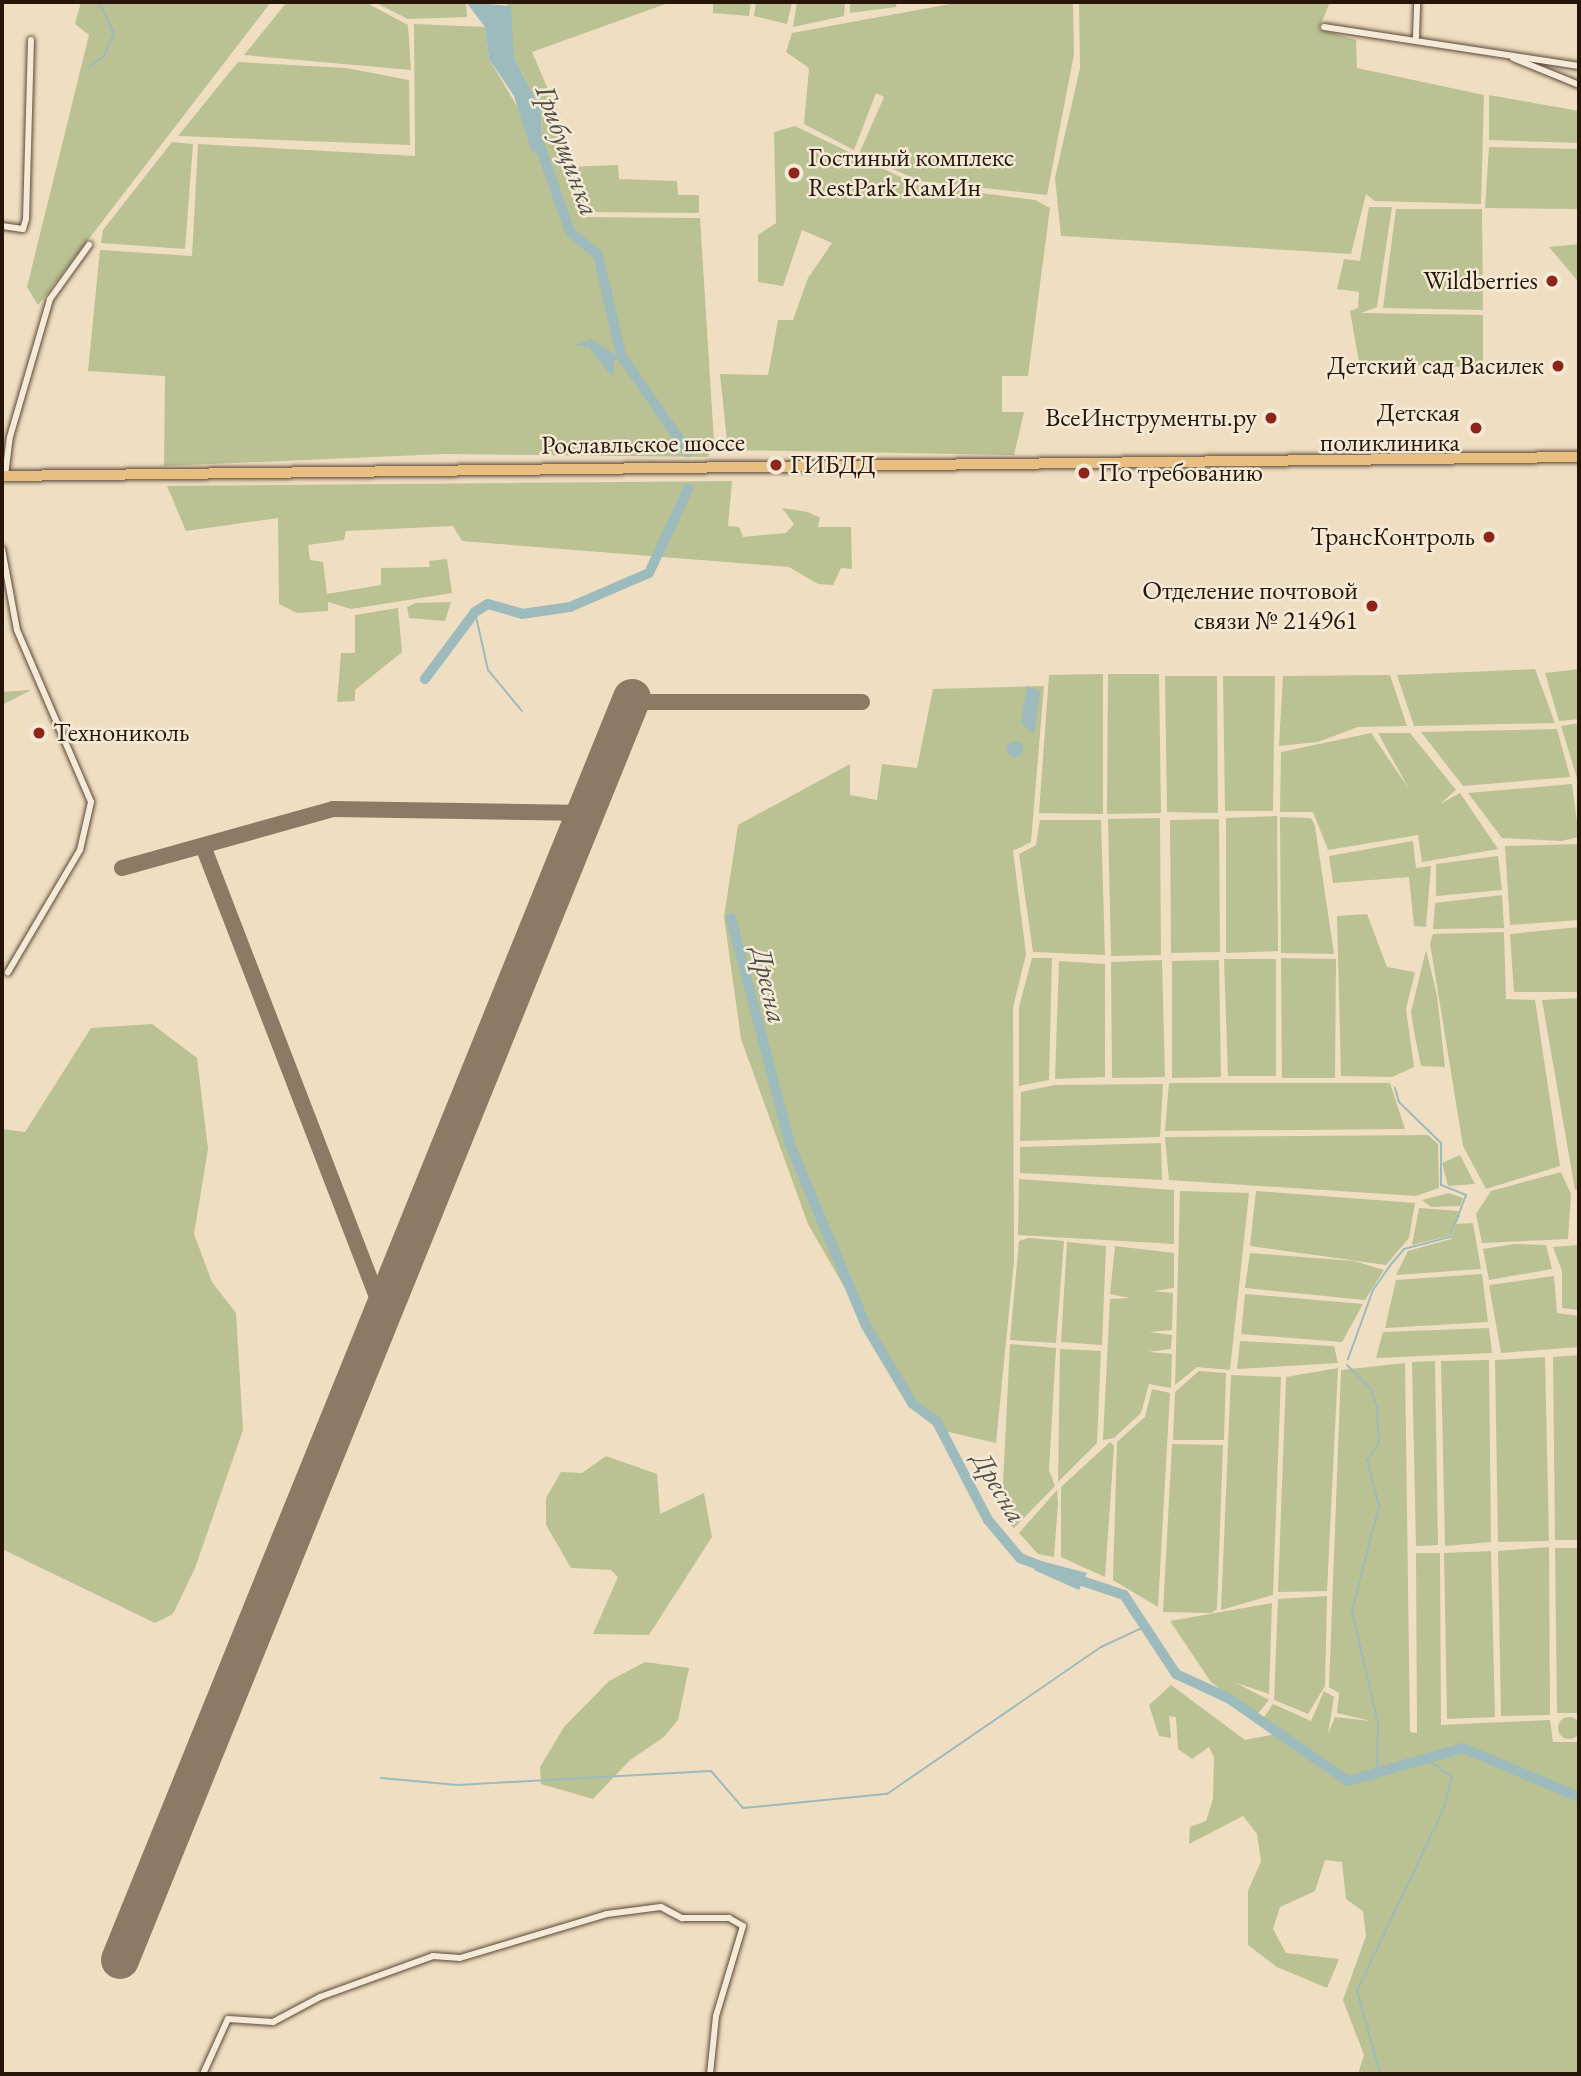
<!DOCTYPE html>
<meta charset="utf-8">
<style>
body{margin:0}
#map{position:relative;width:1581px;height:2076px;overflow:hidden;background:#f0dec2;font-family:"EB Garamond",serif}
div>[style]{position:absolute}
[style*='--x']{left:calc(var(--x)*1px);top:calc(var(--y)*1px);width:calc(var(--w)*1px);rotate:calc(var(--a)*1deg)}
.green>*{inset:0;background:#bac193}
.round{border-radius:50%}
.water>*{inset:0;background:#9dbabc}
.stream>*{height:2px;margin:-1px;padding:0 1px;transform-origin:1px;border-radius:1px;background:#9dbabc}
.river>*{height:10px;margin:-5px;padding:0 5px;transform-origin:5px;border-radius:5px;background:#9dbabc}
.taxiway>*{height:16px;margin:-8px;padding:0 8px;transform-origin:8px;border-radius:8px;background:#8c7a64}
.runway>*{height:38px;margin:-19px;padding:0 19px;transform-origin:19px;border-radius:19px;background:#8c7a64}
.roads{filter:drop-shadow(0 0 2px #594836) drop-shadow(0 0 2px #594836)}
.street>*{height:6px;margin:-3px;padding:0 3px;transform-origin:3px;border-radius:3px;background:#f5ead7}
.primary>*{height:10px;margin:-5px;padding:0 5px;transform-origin:5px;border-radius:5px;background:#e8bf81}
.dots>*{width:19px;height:19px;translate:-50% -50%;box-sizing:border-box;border:4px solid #f5ead7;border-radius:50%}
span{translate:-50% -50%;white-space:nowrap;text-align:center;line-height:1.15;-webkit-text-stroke:5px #f5ead7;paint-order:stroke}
.poi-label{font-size:26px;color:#271607}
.left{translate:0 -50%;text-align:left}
.right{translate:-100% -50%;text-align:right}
.street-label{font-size:26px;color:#271607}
.water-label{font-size:28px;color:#504f46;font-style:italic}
.frame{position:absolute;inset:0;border:4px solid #271607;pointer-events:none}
</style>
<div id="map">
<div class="green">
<div style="clip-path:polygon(81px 2px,271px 2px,38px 305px,27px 287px,89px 35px,75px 24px)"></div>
<div style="clip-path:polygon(287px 2px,365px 2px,408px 25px,411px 70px,244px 55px)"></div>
<div style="clip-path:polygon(374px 2px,466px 2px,467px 17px,408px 19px)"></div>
<div style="clip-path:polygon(507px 2px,671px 2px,532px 52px,561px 120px,565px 167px,618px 165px,619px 179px,677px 181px,678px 195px,699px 195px,699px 213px,583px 212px,567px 181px,581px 217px,700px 218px,714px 442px,708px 457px,444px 454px,164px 466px,165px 376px,88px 371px,100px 250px,192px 256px,198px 144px,415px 156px,414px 24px,485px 27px,489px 59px,542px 148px,541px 109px,514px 58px)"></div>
<div style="clip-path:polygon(713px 2px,751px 2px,749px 16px,713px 13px)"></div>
<div style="clip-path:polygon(756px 2px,792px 2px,787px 24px,754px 16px)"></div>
<div style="clip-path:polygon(797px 2px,845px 2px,844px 16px,793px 27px)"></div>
<div style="clip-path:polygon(850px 2px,897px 2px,896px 7px,850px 13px)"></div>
<div style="clip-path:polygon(961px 2px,1073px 2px,1074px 54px,1047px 195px,920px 181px,859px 154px,884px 97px,876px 93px,854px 150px,804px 124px,809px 68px,786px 52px,792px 33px)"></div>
<div style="clip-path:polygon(1079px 2px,1330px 2px,1319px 29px,1356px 40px,1357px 68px,1484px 95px,1481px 204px,1375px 201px,1366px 194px,1351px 254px,1061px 236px,1055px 178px,1080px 68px)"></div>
<div style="clip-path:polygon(238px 62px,346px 68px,409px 80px,410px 145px,178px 136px)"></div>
<div style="clip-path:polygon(1489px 95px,1579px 111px,1579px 143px,1489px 140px)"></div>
<div style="clip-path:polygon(795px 126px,917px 185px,1035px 200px,1050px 208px,1028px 376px,1002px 376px,1002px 412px,1024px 412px,1014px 455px,728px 450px,720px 374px,768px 375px,778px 320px,793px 320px,808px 278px,832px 243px,802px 230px,783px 286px,758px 282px,758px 235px,776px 223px,774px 132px)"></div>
<div style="clip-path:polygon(172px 142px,193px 144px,185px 249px,101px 243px,103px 230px)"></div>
<div style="clip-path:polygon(1489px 147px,1579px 149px,1579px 209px,1485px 208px)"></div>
<div style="clip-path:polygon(1369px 207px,1392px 207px,1377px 307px,1361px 313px,1483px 315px,1483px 368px,1359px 362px,1350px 311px,1358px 308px,1359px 292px,1337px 289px,1344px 259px,1360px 261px)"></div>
<div style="clip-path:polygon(1396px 209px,1482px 209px,1483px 310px,1383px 308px)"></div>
<div style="clip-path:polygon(1579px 244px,1579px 267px,1577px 280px,1549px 247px)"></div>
<div style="clip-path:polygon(732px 481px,728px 526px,739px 527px,743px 537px,786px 533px,794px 524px,782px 508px,808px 512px,820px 518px,818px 527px,851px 527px,852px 569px,841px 568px,833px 585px,818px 584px,789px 567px,462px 541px,453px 526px,346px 531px,344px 540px,308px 545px,310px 560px,323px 562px,327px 594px,381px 585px,381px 568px,430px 567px,429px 561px,447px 559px,452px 593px,351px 609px,328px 602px,328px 611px,297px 613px,279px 604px,278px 518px,186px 531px,167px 486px)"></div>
<div style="clip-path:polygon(451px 602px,445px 621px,409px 618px,407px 607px,416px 603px)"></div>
<div style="clip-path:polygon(398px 608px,402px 652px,355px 690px,355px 701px,337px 702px,341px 653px,355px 653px,355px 615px)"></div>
<div style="clip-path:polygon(1535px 669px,1555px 723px,1414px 726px,1397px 675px)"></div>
<div style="clip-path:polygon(1579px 669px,1579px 719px,1559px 721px,1545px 673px)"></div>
<div style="clip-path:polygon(1103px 674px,1103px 814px,1039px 813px,1049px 675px)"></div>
<div style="clip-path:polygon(1108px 674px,1159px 674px,1161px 813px,1107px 814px)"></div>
<div style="clip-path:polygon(1390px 675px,1407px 726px,1358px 727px,1318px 742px,1279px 746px,1283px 676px)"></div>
<div style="clip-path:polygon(1165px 676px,1217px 676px,1218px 813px,1167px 812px)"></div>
<div style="clip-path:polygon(1223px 676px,1275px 676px,1273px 811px,1225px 811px)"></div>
<div style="clip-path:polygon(1044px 686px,1031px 842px,1013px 851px,1026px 954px,1013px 1008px,1014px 1261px,996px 1443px,936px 1429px,889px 1365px,808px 1224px,741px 1039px,724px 917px,738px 825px,850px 764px,850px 795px,877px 800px,882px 764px,917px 768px,933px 689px)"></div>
<div style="clip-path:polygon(31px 690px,2px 705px,2px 692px)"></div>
<div style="clip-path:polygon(1579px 723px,1579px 785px,1561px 726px)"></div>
<div style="clip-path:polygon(1557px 729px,1570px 777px,1463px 786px,1421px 732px)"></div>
<div style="clip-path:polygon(1371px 733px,1409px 789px,1378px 733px,1410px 733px,1456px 790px,1440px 804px,1460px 793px,1498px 849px,1422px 862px,1418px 835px,1328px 850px,1313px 812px,1280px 812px,1281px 752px)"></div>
<div style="clip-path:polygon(1572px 784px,1579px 837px,1561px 841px,1502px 838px,1468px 793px)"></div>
<div style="clip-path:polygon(1277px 816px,1278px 951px,1226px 953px,1226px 818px)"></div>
<div style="clip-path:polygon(1280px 817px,1311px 818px,1315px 826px,1334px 954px,1281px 953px)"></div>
<div style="clip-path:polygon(1160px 818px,1161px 955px,1111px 956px,1108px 819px)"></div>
<div style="clip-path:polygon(1219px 819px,1220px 952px,1171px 953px,1170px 820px)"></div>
<div style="clip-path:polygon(1040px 820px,1101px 820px,1105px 955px,1033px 952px,1019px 854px,1036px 845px)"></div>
<div style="clip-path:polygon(1413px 841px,1416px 868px,1431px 866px,1426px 927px,1414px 926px,1409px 877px,1333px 883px,1329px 856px)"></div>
<div style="clip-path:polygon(1579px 844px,1579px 920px,1510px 925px,1505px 846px)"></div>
<div style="clip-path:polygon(1498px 856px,1502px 890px,1436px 896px,1436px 864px)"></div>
<div style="clip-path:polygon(1502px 895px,1504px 928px,1433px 929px,1435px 903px)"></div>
<div style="clip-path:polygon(1367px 914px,1387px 967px,1415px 972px,1406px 1009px,1414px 1067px,1392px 1077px,1341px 1076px,1337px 916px)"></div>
<div style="clip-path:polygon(1579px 927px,1579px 992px,1514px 992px,1510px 934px)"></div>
<div style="clip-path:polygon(1504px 932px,1506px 999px,1535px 1000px,1560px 1166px,1486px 1189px,1463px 1146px,1430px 943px,1433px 934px)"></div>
<div style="clip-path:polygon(1426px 950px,1437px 995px,1445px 1067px,1421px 1066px,1414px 1031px,1411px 1012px)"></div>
<div style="clip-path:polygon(1032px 958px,1052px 958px,1049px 1080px,1019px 1086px,1019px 1007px)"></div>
<div style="clip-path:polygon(1281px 958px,1336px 959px,1335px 1078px,1282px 1078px)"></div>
<div style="clip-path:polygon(1224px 959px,1276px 959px,1276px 1076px,1228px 1076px)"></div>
<div style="clip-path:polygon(1162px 960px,1165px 1077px,1112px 1078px,1111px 962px)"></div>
<div style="clip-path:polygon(1219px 960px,1221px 1077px,1172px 1078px,1172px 961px)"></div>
<div style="clip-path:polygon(1059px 961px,1105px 964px,1105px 1077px,1055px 1079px)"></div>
<div style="clip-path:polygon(1579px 998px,1579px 1189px,1575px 1190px,1542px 1000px)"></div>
<div style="clip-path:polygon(152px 1024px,197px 1058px,208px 1149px,194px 1234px,212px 1282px,236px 1313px,243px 1430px,195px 1568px,173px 1614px,155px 1623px,2px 1549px,2px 1129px,25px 1132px,91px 1028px)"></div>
<div style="clip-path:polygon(1169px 1083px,1390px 1083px,1405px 1129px,1165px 1131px)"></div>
<div style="clip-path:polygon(1163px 1084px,1160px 1137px,1020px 1141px,1021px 1092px,1055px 1085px)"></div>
<div style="clip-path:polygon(1428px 1135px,1438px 1144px,1439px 1188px,1416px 1196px,1169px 1180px,1165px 1137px)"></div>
<div style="clip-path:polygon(1161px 1143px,1162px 1180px,1020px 1173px,1020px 1147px)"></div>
<div style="clip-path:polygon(1460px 1155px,1475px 1184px,1448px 1186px,1442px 1163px)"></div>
<div style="clip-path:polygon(1561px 1172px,1571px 1194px,1568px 1239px,1482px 1243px,1476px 1214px,1491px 1191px)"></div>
<div style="clip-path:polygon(1019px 1179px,1174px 1190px,1174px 1244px,1018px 1235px)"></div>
<div style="clip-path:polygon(1180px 1191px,1249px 1193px,1230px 1370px,1197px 1367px,1175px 1385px)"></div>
<div style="clip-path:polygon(1256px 1191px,1415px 1203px,1409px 1238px,1386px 1265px,1250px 1246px)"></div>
<div style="clip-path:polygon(1449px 1193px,1463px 1198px,1460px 1206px,1431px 1207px,1422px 1200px)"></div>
<div style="clip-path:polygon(1577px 1196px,1579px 1196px,1579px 1310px,1562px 1308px,1562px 1271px,1553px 1247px,1577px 1245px)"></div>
<div style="clip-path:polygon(1419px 1208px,1458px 1211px,1460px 1216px,1449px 1236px,1412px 1245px)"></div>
<div style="clip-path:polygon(1473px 1223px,1481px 1269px,1396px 1275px,1408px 1251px,1451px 1239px,1456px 1224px)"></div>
<div style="clip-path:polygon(1029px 1238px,1064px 1241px,1056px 1343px,1010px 1340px,1019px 1241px)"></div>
<div style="clip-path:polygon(1067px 1242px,1106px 1246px,1102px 1345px,1061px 1342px)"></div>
<div style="clip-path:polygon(1515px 1244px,1546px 1245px,1552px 1269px,1489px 1280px,1483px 1249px)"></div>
<div style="clip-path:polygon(1115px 1246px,1174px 1253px,1174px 1288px,1153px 1291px,1173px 1293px,1172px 1330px,1149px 1332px,1172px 1335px,1171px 1349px,1148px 1352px,1172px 1354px,1171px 1388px,1149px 1384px,1141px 1413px,1114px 1438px,1103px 1440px,1110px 1299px,1130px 1298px,1110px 1294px)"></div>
<div style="clip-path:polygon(1250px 1253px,1354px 1261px,1384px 1270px,1365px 1300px,1245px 1288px)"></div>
<div style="clip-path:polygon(1482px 1274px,1488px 1322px,1385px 1328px,1396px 1280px)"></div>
<div style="clip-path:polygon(1554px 1276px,1557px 1313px,1579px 1316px,1579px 1347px,1501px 1353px,1489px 1285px)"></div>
<div style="clip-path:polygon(1245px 1294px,1363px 1304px,1342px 1342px,1241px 1334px)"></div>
<div style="clip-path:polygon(1489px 1328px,1492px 1353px,1376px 1358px,1383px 1332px)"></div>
<div style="clip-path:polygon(1240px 1341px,1334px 1346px,1338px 1363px,1237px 1369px)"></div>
<div style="clip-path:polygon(1010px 1344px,1056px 1348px,1049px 1470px,1055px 1486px,1014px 1528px,1005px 1520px,1002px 1503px)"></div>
<div style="clip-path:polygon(1060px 1349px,1101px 1351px,1097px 1443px,1058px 1482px)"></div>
<div style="clip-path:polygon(1579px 1355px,1579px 1540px,1555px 1540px,1553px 1357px)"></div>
<div style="clip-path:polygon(1545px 1357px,1549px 1541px,1498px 1542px,1495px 1360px)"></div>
<div style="clip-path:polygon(1489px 1360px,1491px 1542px,1445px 1546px,1441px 1361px)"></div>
<div style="clip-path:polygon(1435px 1361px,1438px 1545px,1416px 1546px,1412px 1362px)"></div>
<div style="clip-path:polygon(1405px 1363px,1410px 1732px,1417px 1733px,1416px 1553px,1440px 1553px,1441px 1725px,1550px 1720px,1553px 1742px,1579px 1742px,1579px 2074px,1358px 2074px,1364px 2055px,1343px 2000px,1366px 1936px,1363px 1911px,1346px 1899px,1342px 1862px,1325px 1860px,1315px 1891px,1280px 1907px,1273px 1929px,1286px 1953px,1339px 1959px,1327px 1988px,1277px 1967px,1248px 1945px,1248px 1891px,1261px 1861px,1257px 1834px,1243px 1816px,1189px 1844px,1190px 1827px,1206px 1821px,1213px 1799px,1214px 1757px,1209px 1747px,1192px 1759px,1178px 1749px,1176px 1717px,1169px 1716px,1171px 1738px,1159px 1736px,1149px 1705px,1171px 1685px,1245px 1740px,1281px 1733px,1262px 1720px,1273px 1704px,1311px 1721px,1324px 1691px,1334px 1697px,1328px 1734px,1335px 1717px,1371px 1721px,1337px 1713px,1339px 1693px,1329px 1687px,1341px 1370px)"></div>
<div style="clip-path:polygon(1338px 1368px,1327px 1591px,1278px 1592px,1286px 1377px)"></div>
<div style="clip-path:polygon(1199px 1371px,1226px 1373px,1224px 1440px,1173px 1440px,1175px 1392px)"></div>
<div style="clip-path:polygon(1231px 1375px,1281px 1377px,1273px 1595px,1221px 1610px)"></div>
<div style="clip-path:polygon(1152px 1389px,1170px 1393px,1158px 1607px,1113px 1580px,1117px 1442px,1145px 1417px)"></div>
<div style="clip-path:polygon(1110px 1442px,1114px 1446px,1105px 1577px,1061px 1557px,1061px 1487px)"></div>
<div style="clip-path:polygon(1172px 1444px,1223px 1445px,1217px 1609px,1212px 1613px,1163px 1612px)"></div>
<div style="clip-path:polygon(606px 1456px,657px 1474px,660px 1514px,704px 1493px,712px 1537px,649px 1635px,593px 1634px,618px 1577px,611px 1570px,571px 1568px,546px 1525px,546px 1498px,561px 1472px,582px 1473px)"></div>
<div style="clip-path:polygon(1057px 1490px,1058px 1503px,1054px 1557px,1038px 1554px,1019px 1533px)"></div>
<div style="clip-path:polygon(1549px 1547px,1550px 1715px,1501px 1716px,1498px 1551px)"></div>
<div style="clip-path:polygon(1555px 1548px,1579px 1548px,1579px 1713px,1557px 1713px)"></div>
<div style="clip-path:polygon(1491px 1551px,1495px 1717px,1447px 1719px,1444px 1553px)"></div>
<div style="clip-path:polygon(1327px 1596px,1325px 1686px,1308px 1714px,1274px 1700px,1278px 1599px)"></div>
<div style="clip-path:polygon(1272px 1603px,1269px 1694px,1234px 1682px,1269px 1700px,1256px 1716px,1211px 1682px,1170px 1621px)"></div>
<div style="clip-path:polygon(645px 1662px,689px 1668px,678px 1720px,664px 1737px,630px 1760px,593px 1799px,541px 1784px,540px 1767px,564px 1727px,609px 1681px)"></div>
<div class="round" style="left:1558px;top:1717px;width:22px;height:22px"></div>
</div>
<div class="water">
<div style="clip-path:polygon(466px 2px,511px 6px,514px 58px,541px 109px,542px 148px,532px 153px,514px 96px,489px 59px,485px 27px)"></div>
<div style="clip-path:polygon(592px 339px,615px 355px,613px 378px,589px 347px,575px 345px)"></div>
<div style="clip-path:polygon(1027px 686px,1040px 691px,1034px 734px,1021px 723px)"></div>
<div class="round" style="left:1007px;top:741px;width:16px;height:16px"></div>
<div style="clip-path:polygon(1041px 1561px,1087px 1573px,1079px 1590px,1034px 1570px)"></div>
</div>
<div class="stream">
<div style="--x:89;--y:67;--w:17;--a:-36"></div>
<div style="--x:103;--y:57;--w:25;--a:-64"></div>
<div style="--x:114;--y:34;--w:35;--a:-115"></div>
<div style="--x:615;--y:358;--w:7;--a:-27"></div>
<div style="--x:475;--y:612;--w:59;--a:77.4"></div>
<div style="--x:488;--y:670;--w:53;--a:50.3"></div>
<div style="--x:1348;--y:1359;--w:73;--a:-70.1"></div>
<div style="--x:1373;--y:1290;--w:33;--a:-55"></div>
<div style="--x:1392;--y:1263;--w:18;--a:-49"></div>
<div style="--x:1404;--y:1249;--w:48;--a:-14.6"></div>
<div style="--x:1450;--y:1237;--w:45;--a:-69.1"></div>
<div style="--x:1466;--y:1195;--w:27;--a:-158"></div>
<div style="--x:1441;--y:1185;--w:42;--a:-90"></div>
<div style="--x:1441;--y:1143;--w:59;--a:-135.7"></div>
<div style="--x:1399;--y:1102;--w:15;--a:-106"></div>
<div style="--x:1347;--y:1365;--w:34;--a:45"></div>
<div style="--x:1371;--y:1389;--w:20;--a:72"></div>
<div style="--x:1377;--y:1408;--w:35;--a:87"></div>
<div style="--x:1379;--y:1443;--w:21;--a:125"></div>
<div style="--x:1367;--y:1460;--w:48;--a:75.4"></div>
<div style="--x:1379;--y:1506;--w:108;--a:104.4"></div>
<div style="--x:1352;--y:1611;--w:116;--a:77"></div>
<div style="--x:1378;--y:1724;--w:47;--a:91.2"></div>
<div style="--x:381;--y:1778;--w:77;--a:5.2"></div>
<div style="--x:458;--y:1785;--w:253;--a:-3.2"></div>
<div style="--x:711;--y:1771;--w:49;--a:49.1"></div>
<div style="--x:743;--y:1808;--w:145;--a:-5.6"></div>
<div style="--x:887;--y:1794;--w:260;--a:-34.5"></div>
<div style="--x:1101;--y:1647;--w:47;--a:-24.9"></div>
<div style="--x:1380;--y:2074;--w:86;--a:-105.5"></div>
<div style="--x:1357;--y:1991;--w:203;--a:-64.6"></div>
<div style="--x:1444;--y:1808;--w:32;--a:-76"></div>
<div style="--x:1452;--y:1777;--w:37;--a:-145"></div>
</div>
<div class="river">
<div style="--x:536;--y:135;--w:103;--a:70.7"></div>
<div style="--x:570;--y:232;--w:36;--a:39"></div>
<div style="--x:598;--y:255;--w:103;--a:77"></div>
<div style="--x:621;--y:355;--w:118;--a:55.4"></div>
<div style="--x:425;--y:679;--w:84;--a:-53.3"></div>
<div style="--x:475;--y:612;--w:15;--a:-32"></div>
<div style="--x:488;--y:604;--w:35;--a:16"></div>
<div style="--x:522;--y:614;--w:49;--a:-8.3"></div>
<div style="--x:570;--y:607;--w:86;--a:-23.3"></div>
<div style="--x:649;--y:573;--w:93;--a:-65.1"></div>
<div style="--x:731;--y:918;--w:235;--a:75.4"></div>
<div style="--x:790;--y:1145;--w:196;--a:67.2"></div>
<div style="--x:866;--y:1326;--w:90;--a:59.1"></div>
<div style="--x:912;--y:1403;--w:31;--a:37"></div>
<div style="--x:937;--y:1422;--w:110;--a:62.5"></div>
<div style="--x:988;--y:1520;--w:50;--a:49.9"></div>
<div style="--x:1020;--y:1558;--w:34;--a:21"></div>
<div style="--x:1070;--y:1577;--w:57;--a:18.4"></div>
<div style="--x:1124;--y:1595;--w:95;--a:56.6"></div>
<div style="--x:1176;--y:1674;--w:57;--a:24.8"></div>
<div style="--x:1228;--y:1698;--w:146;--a:34.7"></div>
<div style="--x:1348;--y:1781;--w:120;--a:-16"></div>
<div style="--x:1463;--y:1748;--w:126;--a:22.9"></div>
</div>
<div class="taxiway">
<div style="--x:630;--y:702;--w:232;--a:0"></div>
<div style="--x:203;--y:846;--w:500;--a:68.9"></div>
<div style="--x:122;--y:868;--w:219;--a:-15.6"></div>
<div style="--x:333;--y:809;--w:252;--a:0.9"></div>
</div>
<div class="runway">
<div style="--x:120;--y:1960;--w:1362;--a:-67.92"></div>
</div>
<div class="roads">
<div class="street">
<div style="--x:1324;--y:27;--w:258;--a:8.7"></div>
<div style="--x:1416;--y:37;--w:35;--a:-88"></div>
<div style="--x:1513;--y:58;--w:71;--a:22.2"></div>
<div style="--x:2;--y:226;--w:21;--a:8"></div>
<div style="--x:23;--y:229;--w:10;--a:-73"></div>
<div style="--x:26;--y:219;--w:179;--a:-88.4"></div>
<div style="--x:5;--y:476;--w:39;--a:-83"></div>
<div style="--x:10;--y:437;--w:144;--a:-73.8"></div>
<div style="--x:50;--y:299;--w:67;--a:-54.2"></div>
<div style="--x:2;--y:549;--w:82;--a:79.5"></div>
<div style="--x:17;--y:630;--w:187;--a:66.7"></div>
<div style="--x:91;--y:802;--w:49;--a:102.9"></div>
<div style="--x:80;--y:850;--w:142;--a:120.5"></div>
<div style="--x:203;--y:2074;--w:60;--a:-65.6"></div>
<div style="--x:228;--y:2019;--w:45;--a:3.8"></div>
<div style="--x:273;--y:2022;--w:53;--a:-28"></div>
<div style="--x:320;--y:1997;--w:120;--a:-19.9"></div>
<div style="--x:433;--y:1956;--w:27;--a:4"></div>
<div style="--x:460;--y:1958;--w:153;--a:-16.7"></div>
<div style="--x:607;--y:1914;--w:54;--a:-7.4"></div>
<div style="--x:661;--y:1907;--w:24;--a:28"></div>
<div style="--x:682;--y:1918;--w:47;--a:0"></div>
<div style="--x:729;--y:1918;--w:16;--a:30"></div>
<div style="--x:743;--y:1926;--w:94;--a:106.7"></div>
<div style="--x:716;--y:2016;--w:58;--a:95.9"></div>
</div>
<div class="primary">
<div style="--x:2;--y:476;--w:1577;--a:-0.69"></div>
</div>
</div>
<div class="dots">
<div style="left:794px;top:173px;background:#8f2418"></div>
<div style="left:1552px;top:281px;background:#8f2418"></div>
<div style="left:1558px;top:366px;background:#8f2418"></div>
<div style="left:1271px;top:418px;background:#8f2418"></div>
<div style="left:1476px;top:428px;background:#8f2418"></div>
<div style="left:776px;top:465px;background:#8f2418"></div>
<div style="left:1084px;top:473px;background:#8f2418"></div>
<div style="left:1489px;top:537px;background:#8f2418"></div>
<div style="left:1372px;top:606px;background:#8f2418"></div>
<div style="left:39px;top:733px;background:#8f2418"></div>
</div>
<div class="poi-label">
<span class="left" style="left:808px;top:173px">Гостиный комплекс<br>RestPark КамИн</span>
<span class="right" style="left:1538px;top:281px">Wildberries</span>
<span class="right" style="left:1544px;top:366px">Детский сад Василек</span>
<span class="right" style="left:1460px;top:428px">Детская<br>поликлиника</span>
<span class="right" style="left:1257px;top:418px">ВсеИнструменты.ру</span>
<span class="left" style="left:790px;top:465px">ГИБДД</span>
<span class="left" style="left:1098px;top:473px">По требованию</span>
<span class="right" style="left:1475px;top:537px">ТрансКонтроль</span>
<span class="right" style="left:1358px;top:606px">Отделение почтовой<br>связи № 214961</span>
<span class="left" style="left:53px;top:733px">Технониколь</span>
</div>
<div class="street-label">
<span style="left:643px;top:444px;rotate:-1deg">Рославльское шоссе</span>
</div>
<div class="water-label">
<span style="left:568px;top:150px;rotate:70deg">Грибущинка</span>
<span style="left:770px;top:985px;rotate:77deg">Дресна</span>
<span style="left:1000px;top:1487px;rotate:59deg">Дресна</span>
</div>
<div class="frame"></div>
</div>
